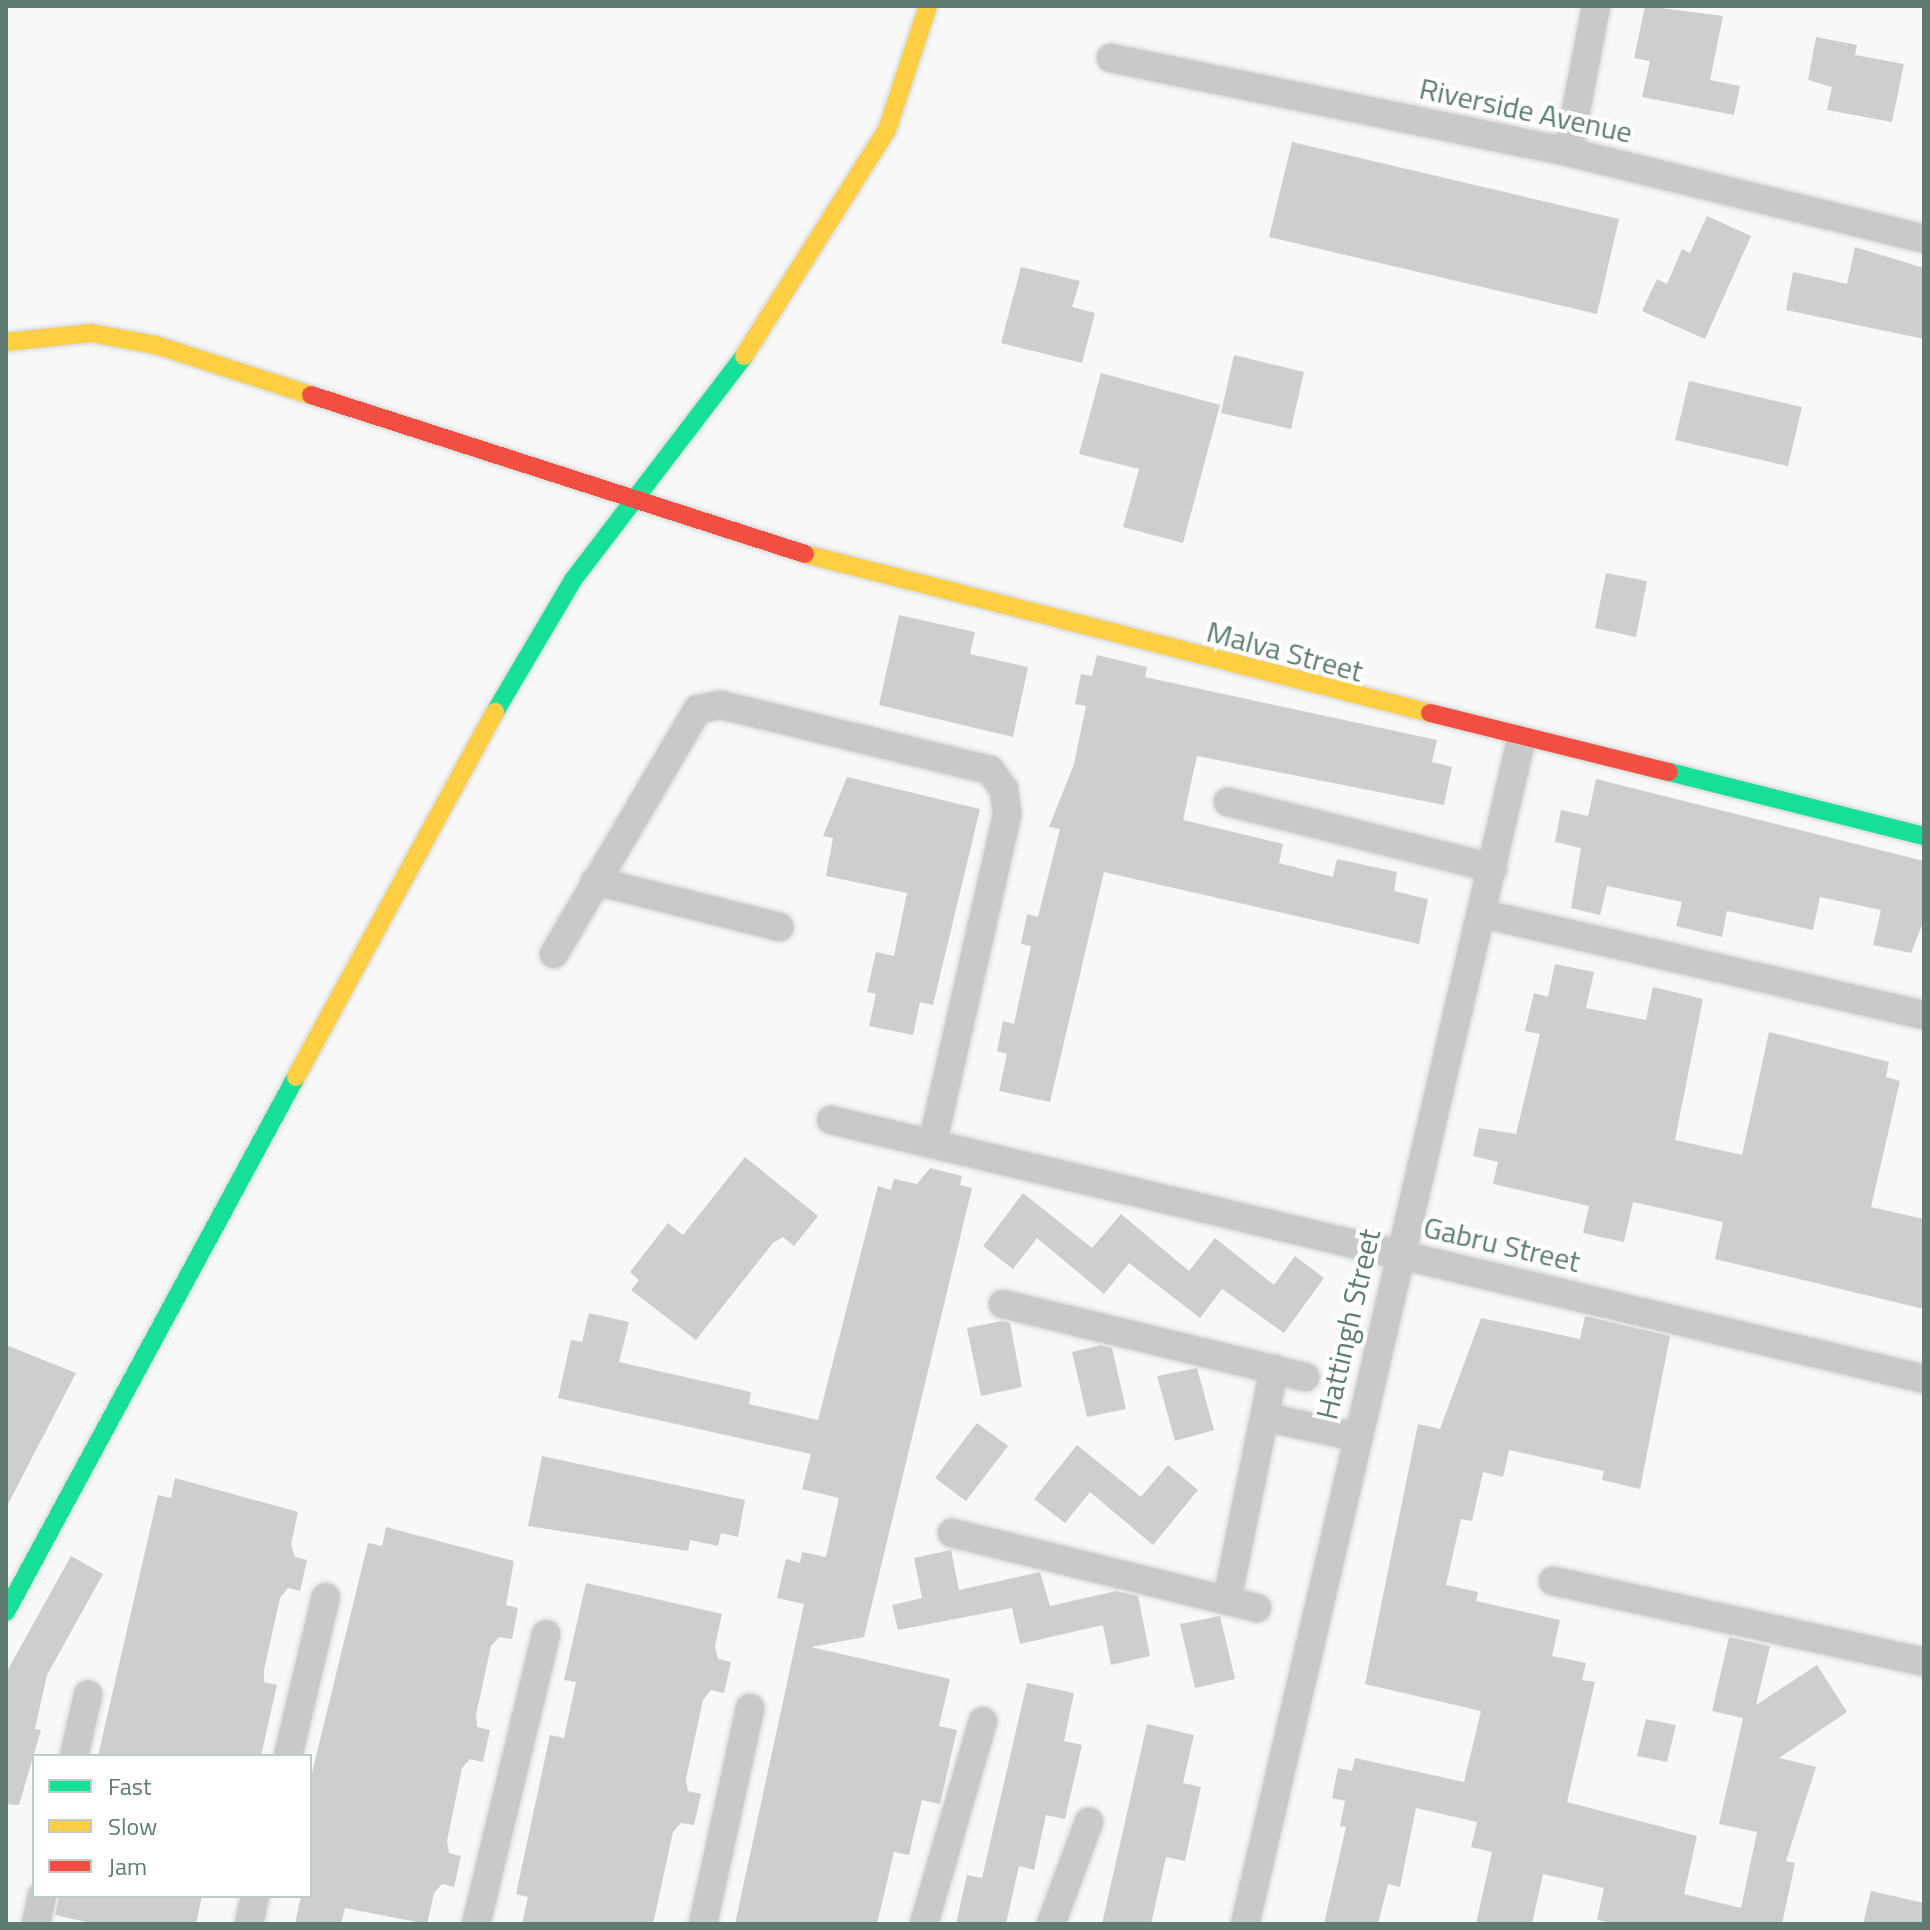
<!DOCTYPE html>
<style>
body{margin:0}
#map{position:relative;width:1930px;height:1930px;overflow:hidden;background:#f8f8f8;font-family:"Titillium Web",sans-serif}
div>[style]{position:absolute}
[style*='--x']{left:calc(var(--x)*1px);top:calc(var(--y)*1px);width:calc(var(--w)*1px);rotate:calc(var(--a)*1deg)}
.building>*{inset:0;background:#cccfce}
.roads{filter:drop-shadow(0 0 2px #d1d4d3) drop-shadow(0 0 2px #d1d4d3)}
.street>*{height:28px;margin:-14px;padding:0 14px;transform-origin:14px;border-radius:14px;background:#c7cac9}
.fast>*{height:18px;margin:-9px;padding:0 9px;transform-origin:9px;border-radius:9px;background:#16e098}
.slow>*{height:18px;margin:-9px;padding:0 9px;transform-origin:9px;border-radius:9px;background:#ffcf43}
.jam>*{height:18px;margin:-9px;padding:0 9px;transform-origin:9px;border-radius:9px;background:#f24e42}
span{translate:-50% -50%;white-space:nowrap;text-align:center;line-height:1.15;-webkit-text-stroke:8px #fff;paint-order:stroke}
.street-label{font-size:30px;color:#5e7c72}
.frame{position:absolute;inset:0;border:8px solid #5e7c72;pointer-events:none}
.legend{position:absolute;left:32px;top:1754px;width:280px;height:144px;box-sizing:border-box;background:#fff;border:2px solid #bfcbc7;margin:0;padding:10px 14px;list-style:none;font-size:24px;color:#5e7c72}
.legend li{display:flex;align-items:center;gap:16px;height:40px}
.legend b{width:40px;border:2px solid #bfcbc7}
</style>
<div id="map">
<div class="building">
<div style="clip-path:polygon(1645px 6px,1723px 16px,1710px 80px,1740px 86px,1734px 115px,1642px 97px,1650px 61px,1634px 58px)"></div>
<div style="clip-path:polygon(1816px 37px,1857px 45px,1855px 55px,1904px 64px,1892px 122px,1827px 110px,1832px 87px,1808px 80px)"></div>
<div style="clip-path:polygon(1292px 142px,1619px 219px,1597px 314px,1269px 237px)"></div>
<div style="clip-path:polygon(1707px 216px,1751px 236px,1705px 339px,1642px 311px,1657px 279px,1667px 284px,1682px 249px,1690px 253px)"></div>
<div style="clip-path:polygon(1855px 247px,1924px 268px,1924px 339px,1786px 310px,1793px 272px,1847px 284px)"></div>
<div style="clip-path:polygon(1021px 267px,1080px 281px,1072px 307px,1095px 313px,1082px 363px,1001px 343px)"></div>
<div style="clip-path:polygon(1234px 355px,1304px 372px,1291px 429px,1221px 413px)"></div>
<div style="clip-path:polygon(1101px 373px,1220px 405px,1183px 543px,1123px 527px,1139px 469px,1079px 454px)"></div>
<div style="clip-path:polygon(1689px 381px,1802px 407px,1788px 466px,1675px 440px)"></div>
<div style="clip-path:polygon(1606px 573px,1647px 581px,1636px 637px,1595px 628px)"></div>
<div style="clip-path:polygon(899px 615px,975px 632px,970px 654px,1028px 667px,1013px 737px,879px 705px)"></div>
<div style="clip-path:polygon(1097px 655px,1147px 667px,1145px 677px,1437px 740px,1432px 762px,1452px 767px,1444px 805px,1197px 756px,1183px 820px,1283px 844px,1279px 863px,1333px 877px,1337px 859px,1397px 872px,1394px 891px,1428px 899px,1419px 944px,1104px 872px,1050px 1102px,999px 1091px,1007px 1054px,997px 1051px,1003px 1021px,1014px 1024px,1031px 946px,1021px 944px,1027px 914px,1038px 917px,1060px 829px,1049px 827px,1074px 764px,1086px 706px,1075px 704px,1081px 674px,1092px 676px)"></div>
<div style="clip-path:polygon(847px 777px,980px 809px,933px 1005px,920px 1002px,913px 1035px,869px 1026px,876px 994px,867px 992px,876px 952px,894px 956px,907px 893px,826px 876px,833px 838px,823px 836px)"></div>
<div style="clip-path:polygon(1596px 779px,1924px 861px,1924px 920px,1911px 953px,1873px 945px,1881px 910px,1820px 897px,1813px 930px,1727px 911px,1722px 937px,1676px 926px,1682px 902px,1607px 886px,1600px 915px,1571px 908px,1581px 848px,1555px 842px,1561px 810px,1588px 816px)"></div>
<div style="clip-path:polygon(1555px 964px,1594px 972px,1586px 1008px,1646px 1020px,1653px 987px,1703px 999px,1675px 1140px,1742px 1155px,1769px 1032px,1889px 1062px,1886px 1077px,1900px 1081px,1871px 1207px,1924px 1219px,1924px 1309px,1715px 1259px,1723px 1222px,1633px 1202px,1624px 1242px,1583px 1233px,1589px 1206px,1493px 1184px,1498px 1162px,1473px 1156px,1479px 1128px,1516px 1134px,1540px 1034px,1525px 1031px,1534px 993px,1548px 997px)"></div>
<div style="clip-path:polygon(745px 1157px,818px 1216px,794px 1246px,783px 1237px,773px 1243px,696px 1340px,631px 1290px,639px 1280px,630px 1272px,668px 1223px,683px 1235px)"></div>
<div style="clip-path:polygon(930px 1168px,962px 1176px,960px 1185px,972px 1188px,864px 1637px,811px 1647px,950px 1679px,939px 1726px,957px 1730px,940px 1804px,922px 1800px,909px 1855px,894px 1852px,877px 1924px,735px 1924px,804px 1604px,777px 1598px,786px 1559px,800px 1563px,802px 1552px,826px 1557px,839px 1498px,802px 1489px,811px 1454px,558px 1398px,571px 1340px,582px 1342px,589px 1313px,629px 1322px,619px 1362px,751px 1392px,749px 1404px,818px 1420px,878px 1186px,891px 1190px,894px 1179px,917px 1184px)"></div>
<div style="clip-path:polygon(1023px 1193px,1092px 1248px,1121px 1214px,1189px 1271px,1215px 1238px,1274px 1285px,1295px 1256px,1324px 1278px,1284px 1333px,1222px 1289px,1200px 1318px,1129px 1263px,1104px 1294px,1037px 1238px,1013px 1269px,983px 1246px)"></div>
<div style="clip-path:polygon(1585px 1316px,1670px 1336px,1640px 1489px,1602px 1480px,1604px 1471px,1509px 1450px,1503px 1477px,1483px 1472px,1472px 1521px,1461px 1519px,1446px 1585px,1478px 1592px,1476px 1601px,1560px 1620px,1552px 1656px,1586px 1663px,1582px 1680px,1595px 1682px,1567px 1802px,1697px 1836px,1684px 1894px,1741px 1908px,1757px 1832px,1719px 1824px,1743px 1718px,1712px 1711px,1729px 1637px,1770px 1646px,1756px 1705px,1817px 1665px,1847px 1712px,1779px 1758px,1816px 1767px,1786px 1861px,1795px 1863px,1782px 1924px,1616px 1924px,1597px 1920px,1604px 1888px,1543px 1874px,1532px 1924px,1476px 1924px,1492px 1852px,1471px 1847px,1477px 1822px,1416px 1808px,1400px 1887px,1388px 1884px,1378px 1924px,1324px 1924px,1346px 1827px,1340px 1826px,1345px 1801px,1332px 1798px,1338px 1768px,1352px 1771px,1355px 1758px,1464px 1782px,1481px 1711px,1365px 1684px,1418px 1424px,1440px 1429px,1481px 1318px,1580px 1339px)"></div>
<div style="clip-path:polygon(1002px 1321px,1010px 1323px,1022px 1387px,981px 1396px,967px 1328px)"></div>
<div style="clip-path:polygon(6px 1345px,76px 1373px,6px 1508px)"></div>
<div style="clip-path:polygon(1101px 1345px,1112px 1348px,1126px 1409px,1087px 1417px,1072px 1352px)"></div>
<div style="clip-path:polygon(1197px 1368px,1214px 1430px,1175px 1441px,1157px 1376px)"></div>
<div style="clip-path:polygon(977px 1423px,1008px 1446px,966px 1501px,935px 1478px)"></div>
<div style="clip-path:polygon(1077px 1445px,1141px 1497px,1168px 1465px,1198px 1490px,1153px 1545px,1090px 1492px,1065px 1523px,1034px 1499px)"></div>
<div style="clip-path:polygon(542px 1456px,745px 1500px,738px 1537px,721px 1533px,718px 1546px,690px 1540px,688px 1551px,528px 1526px)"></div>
<div style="clip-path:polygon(175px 1478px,298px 1512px,291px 1544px,295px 1557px,307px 1560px,300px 1591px,288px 1588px,280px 1598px,264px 1670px,264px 1682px,277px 1685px,261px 1756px,98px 1756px,158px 1495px,171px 1498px)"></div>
<div style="clip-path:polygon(386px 1527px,514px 1561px,506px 1605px,518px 1608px,512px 1639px,499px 1637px,491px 1646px,476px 1715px,477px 1727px,490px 1730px,483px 1762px,470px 1759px,462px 1768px,447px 1841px,449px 1853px,461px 1856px,454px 1887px,442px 1884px,434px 1893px,427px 1924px,345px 1908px,341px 1924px,295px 1924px,301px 1896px,310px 1896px,310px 1781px,368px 1543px,382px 1546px)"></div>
<div style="clip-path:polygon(951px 1550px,959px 1590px,1040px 1572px,1050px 1606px,1116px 1591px,1138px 1596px,1150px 1656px,1111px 1665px,1103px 1625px,1020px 1644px,1012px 1608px,898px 1630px,892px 1605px,922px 1598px,914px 1558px)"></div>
<div style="clip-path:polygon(71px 1556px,103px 1574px,47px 1675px,35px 1729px,41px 1730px,19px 1805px,6px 1804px,6px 1673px)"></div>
<div style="clip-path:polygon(586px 1583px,722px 1614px,715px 1646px,718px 1659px,731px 1662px,724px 1693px,711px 1690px,703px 1700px,686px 1779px,688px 1791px,701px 1794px,694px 1825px,681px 1823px,673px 1832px,653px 1924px,522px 1924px,528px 1897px,516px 1894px,550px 1735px,564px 1738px,576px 1682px,564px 1680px)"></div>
<div style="clip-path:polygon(1220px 1616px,1235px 1679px,1195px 1688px,1180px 1624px)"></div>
<div style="clip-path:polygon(1027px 1683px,1074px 1693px,1064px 1741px,1082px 1745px,1065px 1819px,1046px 1815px,1034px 1870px,1019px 1866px,1006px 1924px,956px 1924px,967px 1875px,982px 1878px)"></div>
<div style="clip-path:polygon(1646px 1719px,1676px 1725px,1667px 1762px,1637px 1756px)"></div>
<div style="clip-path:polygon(1147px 1724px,1194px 1735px,1183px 1783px,1201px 1787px,1185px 1861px,1166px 1857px,1151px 1924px,1102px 1924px)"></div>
<div style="clip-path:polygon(1871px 1891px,1924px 1903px,1924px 1924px,1863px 1924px)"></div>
<div style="clip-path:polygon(59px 1896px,202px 1896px,196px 1924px,95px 1924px,55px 1915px)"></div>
</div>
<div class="roads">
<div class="street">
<div style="--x:1111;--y:58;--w:467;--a:11.6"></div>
<div style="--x:1568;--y:152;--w:366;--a:13.7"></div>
<div style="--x:1568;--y:152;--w:149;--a:-79.1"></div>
<div style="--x:1228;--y:802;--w:273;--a:14"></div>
<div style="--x:595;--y:881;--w:190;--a:14"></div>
<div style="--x:1483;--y:914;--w:452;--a:12.9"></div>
<div style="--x:554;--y:954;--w:284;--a:-59.6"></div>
<div style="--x:698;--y:709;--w:23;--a:-10"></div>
<div style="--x:721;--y:705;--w:277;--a:13.6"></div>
<div style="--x:990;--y:770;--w:24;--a:54"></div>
<div style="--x:1004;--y:789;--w:26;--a:83"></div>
<div style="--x:1007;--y:815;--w:337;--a:102.8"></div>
<div style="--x:831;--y:1120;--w:1123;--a:13.33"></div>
<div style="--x:1003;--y:1304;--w:311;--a:13.6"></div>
<div style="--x:1265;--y:1417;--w:94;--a:12.3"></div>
<div style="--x:952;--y:1533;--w:314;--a:13.8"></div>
<div style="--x:1553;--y:1581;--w:380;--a:12.3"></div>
<div style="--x:1227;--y:1600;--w:236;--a:-78.5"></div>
<div style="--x:74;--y:1756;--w:63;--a:-77.1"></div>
<div style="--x:288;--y:1756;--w:163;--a:-76.6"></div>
<div style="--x:36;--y:1924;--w:29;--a:-78"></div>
<div style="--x:249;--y:1924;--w:29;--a:-78"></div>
<div style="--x:476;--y:1924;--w:298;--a:-76.4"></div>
<div style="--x:703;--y:1924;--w:221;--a:-77.7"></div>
<div style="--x:924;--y:1924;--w:211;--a:-73.8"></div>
<div style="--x:1051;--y:1924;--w:109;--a:-69.6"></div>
<div style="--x:1245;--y:1924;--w:1215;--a:-76.87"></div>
</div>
<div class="fast">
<div style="--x:495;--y:712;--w:153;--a:-59.4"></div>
<div style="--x:573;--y:580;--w:282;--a:-52.6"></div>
<div style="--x:1669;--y:772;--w:263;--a:14.1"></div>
<div style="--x:6;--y:1612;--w:609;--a:-61.54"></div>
</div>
<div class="slow">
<div style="--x:6;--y:342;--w:85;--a:-6"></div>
<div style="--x:91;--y:333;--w:66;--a:10.5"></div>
<div style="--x:156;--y:345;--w:163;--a:17.9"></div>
<div style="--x:744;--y:356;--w:267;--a:-57.7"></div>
<div style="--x:887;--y:130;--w:131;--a:-71.7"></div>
<div style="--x:805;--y:554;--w:645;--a:14.27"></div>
<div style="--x:296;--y:1077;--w:416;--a:-61.4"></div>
</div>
<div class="jam">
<div style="--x:311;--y:395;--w:519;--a:17.84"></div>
<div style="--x:1430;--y:713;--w:246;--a:13.9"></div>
</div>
</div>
<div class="street-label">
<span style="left:1526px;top:110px;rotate:12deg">Riverside Avenue</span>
<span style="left:1285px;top:651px;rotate:15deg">Malva Street</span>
<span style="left:1502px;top:1244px;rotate:13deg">Gabru Street</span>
<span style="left:1348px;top:1324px;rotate:-77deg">Hattingh Street</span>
</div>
<div class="frame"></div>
<ul class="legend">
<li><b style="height:10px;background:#16e098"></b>Fast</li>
<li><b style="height:10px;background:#ffcf43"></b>Slow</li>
<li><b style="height:10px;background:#f24e42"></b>Jam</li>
</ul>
</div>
